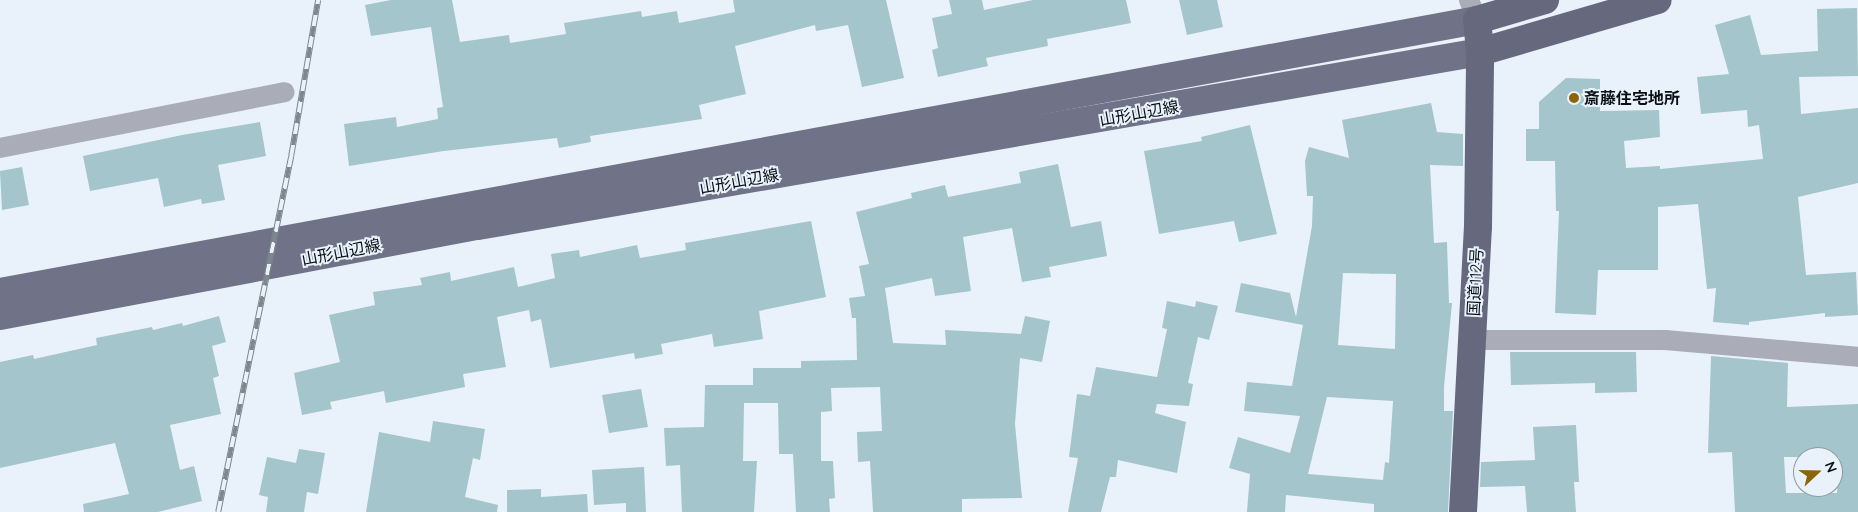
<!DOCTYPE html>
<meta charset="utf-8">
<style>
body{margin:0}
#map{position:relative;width:1858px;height:512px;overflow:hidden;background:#e9f2fa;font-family:Quicksand,"Noto Sans JP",sans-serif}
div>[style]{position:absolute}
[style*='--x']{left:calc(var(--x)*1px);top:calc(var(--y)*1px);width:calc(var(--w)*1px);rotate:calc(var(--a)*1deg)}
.building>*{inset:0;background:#a4c5cc}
.minor>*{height:20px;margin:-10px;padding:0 10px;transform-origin:10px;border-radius:10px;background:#aaacb8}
.primary>*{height:28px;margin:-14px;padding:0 14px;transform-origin:14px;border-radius:14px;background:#707387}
.trunk>*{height:28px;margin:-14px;padding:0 14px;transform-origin:14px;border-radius:14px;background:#66697e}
.rail>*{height:5.5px;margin-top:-2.75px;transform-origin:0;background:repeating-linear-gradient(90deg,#e9f2fa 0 11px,#7e868e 0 22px);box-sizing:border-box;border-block:1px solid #7e868e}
.dots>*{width:14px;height:14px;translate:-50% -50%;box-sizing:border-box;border:2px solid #e9f2fa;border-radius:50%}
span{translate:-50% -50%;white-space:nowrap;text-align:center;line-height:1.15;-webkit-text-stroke:4px #e9f2fa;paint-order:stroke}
.poi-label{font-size:16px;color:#081016;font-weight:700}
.left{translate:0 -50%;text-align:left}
.street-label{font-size:16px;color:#081016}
.north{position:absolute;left:1793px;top:447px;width:50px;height:50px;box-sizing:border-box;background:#e9f2fa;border:1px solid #8f989f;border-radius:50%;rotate:69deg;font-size:14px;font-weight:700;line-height:20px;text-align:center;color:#081016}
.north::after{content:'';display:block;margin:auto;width:18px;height:22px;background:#8d6407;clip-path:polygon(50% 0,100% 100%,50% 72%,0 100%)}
</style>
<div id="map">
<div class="building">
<div style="clip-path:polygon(391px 0,452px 0,460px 42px,509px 35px,510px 43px,566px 34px,564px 23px,641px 11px,642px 17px,677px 11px,679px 23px,735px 12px,733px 0,886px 0,904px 78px,862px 87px,848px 25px,816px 31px,815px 25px,735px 46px,746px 94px,699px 105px,702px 119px,590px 136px,591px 142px,559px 148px,557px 138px,444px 151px,349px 166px,344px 124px,396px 117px,397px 127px,438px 119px,437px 108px,443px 107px,431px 27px,371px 36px,365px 5px)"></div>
<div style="clip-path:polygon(949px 0,982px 0,984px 10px,1033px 0,1126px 0,1131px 23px,1047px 39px,1048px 46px,986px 58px,988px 66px,938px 77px,932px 50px,938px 48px,932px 18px,952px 14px)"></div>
<div style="clip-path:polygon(1179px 0,1217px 0,1223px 27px,1187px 35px)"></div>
<div style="clip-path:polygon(1857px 8px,1858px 76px,1799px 77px,1801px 114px,1858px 108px,1858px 183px,1798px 197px,1806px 275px,1856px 272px,1858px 315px,1825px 317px,1825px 313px,1749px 322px,1749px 325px,1713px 322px,1716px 288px,1707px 289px,1698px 204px,1658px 207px,1658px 270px,1598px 270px,1596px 315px,1555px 313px,1559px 211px,1556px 211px,1555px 161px,1526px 161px,1526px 129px,1539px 129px,1539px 102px,1566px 78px,1600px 79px,1600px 111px,1659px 110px,1660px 137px,1624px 141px,1626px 168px,1660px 166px,1660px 169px,1763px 159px,1759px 125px,1748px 127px,1747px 110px,1701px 114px,1697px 77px,1729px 74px,1715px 25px,1750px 15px,1761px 55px,1818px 51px,1817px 9px)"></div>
<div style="clip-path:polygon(evenodd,1431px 103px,1437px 132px,1463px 134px,1463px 166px,1430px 165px,1434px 243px,1447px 242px,1449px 303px,1452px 303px,1444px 387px,1444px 411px,1453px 411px,1448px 512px,1374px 512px,1374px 504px,1286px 495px,1285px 512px,1247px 512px,1250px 474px,1229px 468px,1238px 437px,1290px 453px,1300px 416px,1244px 411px,1247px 382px,1292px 386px,1303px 325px,1235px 312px,1241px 283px,1290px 293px,1296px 317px,1312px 226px,1313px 196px,1307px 196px,1305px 161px,1309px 147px,1349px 158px,1342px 120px,1431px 103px,1343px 273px,1396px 274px,1395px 349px,1338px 345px,1343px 273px,1431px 103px,1327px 397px,1393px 401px,1389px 463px,1385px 462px,1383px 480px,1308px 474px,1327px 397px)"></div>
<div style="clip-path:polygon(260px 122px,266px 156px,218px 165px,225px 200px,202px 204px,201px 199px,164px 207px,158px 178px,90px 191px,83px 156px,182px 135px)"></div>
<div style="clip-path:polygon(1250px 125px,1277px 234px,1239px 242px,1234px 221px,1159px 234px,1144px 151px,1202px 141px,1201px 137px)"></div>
<div style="clip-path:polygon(1058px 164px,1071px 227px,1101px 221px,1107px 256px,1049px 267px,1051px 277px,1022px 282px,1012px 228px,963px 237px,971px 291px,935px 296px,932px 278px,885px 288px,893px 343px,946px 345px,945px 330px,1021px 334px,1025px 316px,1050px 321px,1042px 362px,1020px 358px,1015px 424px,1022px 498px,962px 499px,962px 512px,873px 512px,870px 461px,858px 462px,857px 432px,882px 431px,880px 387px,831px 388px,832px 411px,821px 412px,821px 461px,833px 461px,835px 498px,829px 499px,830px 512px,796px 512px,793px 454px,779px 454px,778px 403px,744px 403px,743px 461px,757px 461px,754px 512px,682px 512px,680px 465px,666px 466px,664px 428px,704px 427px,705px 385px,753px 385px,753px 368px,801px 368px,801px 361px,857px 360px,856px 318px,852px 318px,849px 298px,865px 296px,859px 266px,869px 264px,856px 212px,912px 198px,911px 193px,945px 185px,948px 197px,1021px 183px,1019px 172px)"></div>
<div style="clip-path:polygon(22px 167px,29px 205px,2px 210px,0 171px)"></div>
<div style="clip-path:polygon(811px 221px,826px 297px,759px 311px,763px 339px,714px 347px,712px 334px,661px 344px,663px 354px,635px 359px,634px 353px,550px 368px,541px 319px,531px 322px,529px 310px,497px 317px,506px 367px,463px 374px,465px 387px,386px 403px,384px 391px,330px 402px,332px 409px,302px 415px,294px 373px,340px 362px,329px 315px,375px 305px,373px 292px,422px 285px,420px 278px,450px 272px,451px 281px,514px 267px,518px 287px,555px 278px,551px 254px,579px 250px,580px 257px,637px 245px,640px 258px,686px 250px,685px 243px)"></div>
<div style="clip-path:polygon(1167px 301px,1195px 307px,1196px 301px,1218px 306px,1209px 340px,1198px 337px,1188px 383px,1193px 384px,1189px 406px,1157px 404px,1155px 413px,1186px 422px,1177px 473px,1118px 460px,1116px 477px,1110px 477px,1101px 512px,1068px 512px,1078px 458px,1069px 457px,1077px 394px,1090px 396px,1096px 367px,1157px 377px,1167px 329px,1162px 328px)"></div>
<div style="clip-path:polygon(219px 316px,226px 342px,212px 346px,219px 376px,213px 378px,221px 414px,170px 425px,180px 470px,194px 466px,202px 501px,158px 512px,84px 512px,83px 504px,129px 494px,115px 443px,0 468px,0 362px,33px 355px,34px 359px,97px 345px,96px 338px,152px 327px,153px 330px,182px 323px,183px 326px)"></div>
<div style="clip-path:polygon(1510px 352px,1636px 352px,1637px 392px,1595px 393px,1595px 383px,1511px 385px)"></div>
<div style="clip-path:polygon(evenodd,1711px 356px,1788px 363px,1787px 407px,1858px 404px,1858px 512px,1735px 512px,1732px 452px,1708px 453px,1711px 356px,1784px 457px,1839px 457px,1837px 493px,1786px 493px,1784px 457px)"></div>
<div style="clip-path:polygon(641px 389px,648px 427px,609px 433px,602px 395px)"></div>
<div style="clip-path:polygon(433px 421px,485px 429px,480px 460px,473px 458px,465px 497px,498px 505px,497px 512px,366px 512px,379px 432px,430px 442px)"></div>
<div style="clip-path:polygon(1576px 425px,1579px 482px,1574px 482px,1576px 512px,1527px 512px,1525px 486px,1480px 487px,1481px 462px,1535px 460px,1533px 427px)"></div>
<div style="clip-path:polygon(299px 449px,325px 453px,318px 494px,307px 492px,304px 512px,266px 512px,268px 497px,259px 495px,267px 457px,296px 463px)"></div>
<div style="clip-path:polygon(644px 467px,646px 512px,626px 512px,626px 503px,594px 505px,592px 470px)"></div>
<div style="clip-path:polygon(541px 489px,541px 497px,587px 494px,588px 512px,507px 512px,507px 490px)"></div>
</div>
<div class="minor">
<div style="--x:1469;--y:0;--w:22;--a:68"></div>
<div style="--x:0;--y:148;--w:290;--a:-11.1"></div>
<div style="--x:1471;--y:340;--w:194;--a:0"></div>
<div style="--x:1665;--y:340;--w:194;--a:5"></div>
</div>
<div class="primary">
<div style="--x:0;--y:292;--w:1502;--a:-10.43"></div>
<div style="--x:0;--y:316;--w:486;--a:-10.7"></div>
<div style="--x:478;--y:226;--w:1017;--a:-9.85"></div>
</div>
<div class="trunk">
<div style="--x:1480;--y:52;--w:185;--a:-16.3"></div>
<div style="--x:1463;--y:512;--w:285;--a:-87"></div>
<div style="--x:1478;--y:227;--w:175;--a:-89.3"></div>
<div style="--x:1480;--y:52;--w:32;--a:-95"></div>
<div style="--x:1477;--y:20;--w:71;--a:-16.4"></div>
</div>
<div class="rail">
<div style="--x:218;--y:512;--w:363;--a:-78.4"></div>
<div style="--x:291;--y:156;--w:158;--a:-80.2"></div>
</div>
<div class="dots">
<div style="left:1574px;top:98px;background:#8d6407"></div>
</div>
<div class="poi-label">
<span class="left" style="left:1584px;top:98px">斎藤住宅地所</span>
</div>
<div class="street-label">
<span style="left:1139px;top:113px;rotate:-10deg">山形山辺線</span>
<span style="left:739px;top:181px;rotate:-10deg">山形山辺線</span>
<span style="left:341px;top:252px;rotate:-11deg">山形山辺線</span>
<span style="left:1475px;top:282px;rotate:-87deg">国道112号</span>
</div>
<div class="north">N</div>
</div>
